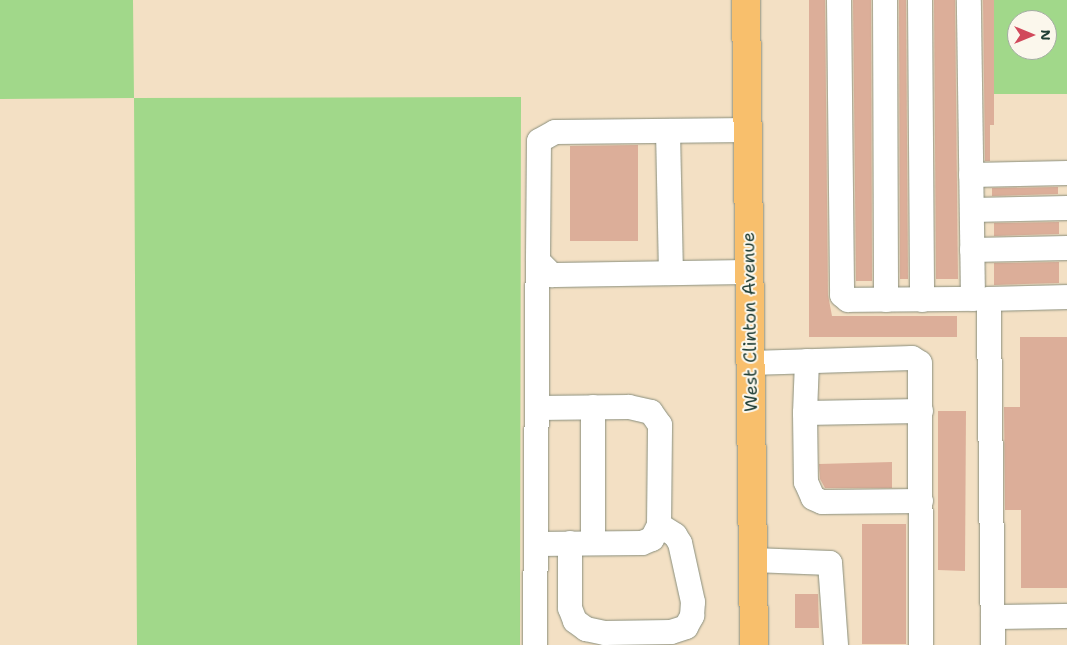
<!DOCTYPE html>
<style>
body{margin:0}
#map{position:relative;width:1067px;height:645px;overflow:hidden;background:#f3e0c4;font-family:"Shantell Sans",sans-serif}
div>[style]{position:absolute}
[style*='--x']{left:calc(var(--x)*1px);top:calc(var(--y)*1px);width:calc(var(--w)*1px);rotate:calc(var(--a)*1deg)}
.green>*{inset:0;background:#a1d88a}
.building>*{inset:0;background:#dcae99}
.roads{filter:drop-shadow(0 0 1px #898e7c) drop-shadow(0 0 1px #898e7c)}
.minor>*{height:24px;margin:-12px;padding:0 12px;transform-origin:12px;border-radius:12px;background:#fff}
.major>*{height:28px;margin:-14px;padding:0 14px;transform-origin:14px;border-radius:14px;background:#f8bf6c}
span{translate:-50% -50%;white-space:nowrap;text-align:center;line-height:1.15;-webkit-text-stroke:4px #fbf7ec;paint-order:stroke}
.street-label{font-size:18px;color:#1f3d34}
.north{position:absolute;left:1007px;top:10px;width:50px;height:50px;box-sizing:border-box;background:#fbf7ec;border:1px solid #a3ada2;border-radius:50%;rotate:90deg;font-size:14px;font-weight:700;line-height:20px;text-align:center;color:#1f3d34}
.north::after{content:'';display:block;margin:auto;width:18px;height:22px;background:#d1495b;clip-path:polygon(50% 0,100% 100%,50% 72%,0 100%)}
</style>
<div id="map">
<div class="green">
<div style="clip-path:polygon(0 0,133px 0,134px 98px,521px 97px,520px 645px,137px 645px,134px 98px,0 99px)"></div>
<div style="clip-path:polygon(evenodd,994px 0,1067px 0,1067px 94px,994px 94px,994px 0,1017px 20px,1047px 20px,1047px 50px,1017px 50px,1017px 20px)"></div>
</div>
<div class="building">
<div style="clip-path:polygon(809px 0,825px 0,828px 295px,832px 316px,957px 316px,957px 337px,809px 337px)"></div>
<div style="clip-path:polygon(853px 0,871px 0,872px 281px,856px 281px)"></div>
<div style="clip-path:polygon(899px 0,906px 0,908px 279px,900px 279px)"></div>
<div style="clip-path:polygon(934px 0,955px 0,958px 279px,936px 279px)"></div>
<div style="clip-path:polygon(983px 0,994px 0,994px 125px,990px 125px,990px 161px,985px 161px)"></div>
<div style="clip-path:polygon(638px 145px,638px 241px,570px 241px,570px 146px)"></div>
<div style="clip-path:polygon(1058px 187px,1058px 194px,992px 196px,992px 188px)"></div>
<div style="clip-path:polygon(1059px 222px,1059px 234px,994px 236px,994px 223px)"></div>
<div style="clip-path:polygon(1059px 262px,1059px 283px,994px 285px,994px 263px)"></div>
<div style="clip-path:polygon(1020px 337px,1067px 337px,1067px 588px,1021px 588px,1021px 510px,1005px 510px,1004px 407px,1020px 407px)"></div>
<div style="clip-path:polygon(938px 411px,966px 411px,965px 571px,938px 570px)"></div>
<div style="clip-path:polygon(892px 462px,892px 488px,825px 488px,820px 479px,819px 464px)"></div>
<div style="clip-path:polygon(862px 524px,906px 524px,906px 644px,862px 644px)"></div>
<div style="clip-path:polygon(795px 594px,818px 594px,819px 628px,795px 628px)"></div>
</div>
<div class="roads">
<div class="minor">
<div style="--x:839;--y:0;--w:295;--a:89.4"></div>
<div style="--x:842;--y:295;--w:8;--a:40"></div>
<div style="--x:848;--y:300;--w:125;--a:-0.5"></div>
<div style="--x:973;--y:299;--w:299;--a:-90.8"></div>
<div style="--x:885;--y:0;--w:300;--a:89.8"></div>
<div style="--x:920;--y:0;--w:300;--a:89.6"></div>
<div style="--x:748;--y:130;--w:193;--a:179.4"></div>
<div style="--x:555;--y:132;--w:18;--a:151"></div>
<div style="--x:539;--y:141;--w:120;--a:90.5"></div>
<div style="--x:538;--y:261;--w:20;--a:45"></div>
<div style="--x:552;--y:275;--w:198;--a:-0.9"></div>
<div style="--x:668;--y:131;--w:142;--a:88.8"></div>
<div style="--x:971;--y:175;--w:96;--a:-1.2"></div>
<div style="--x:972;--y:210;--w:95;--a:-1.2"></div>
<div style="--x:972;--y:250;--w:95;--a:-1.2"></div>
<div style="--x:807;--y:361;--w:52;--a:92.2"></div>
<div style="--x:805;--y:413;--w:116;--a:-1"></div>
<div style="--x:751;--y:363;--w:161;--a:-1.8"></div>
<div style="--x:912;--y:358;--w:9;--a:32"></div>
<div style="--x:920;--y:363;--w:282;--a:89.8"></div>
<div style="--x:593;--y:407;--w:136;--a:90"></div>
<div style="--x:805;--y:413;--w:69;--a:89.2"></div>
<div style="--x:806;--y:482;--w:17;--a:66"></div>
<div style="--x:813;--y:498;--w:10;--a:24"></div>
<div style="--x:822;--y:502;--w:99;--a:-0.6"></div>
<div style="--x:570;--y:543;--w:65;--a:90"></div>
<div style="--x:570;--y:608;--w:14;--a:69"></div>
<div style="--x:575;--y:621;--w:14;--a:36"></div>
<div style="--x:586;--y:629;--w:19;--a:12"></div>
<div style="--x:605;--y:633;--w:66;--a:-0.9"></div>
<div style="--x:671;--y:632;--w:16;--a:-18"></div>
<div style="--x:686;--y:627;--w:13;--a:-61"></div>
<div style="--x:692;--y:616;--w:14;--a:-86"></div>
<div style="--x:693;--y:602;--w:60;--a:-102.4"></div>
<div style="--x:680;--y:543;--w:9;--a:-122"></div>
<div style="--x:675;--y:535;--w:19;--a:-148"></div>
<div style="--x:536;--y:544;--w:106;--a:-0.5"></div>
<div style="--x:642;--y:543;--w:11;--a:-22"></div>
<div style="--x:652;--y:539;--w:16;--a:-63"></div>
<div style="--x:659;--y:525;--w:100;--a:-89.4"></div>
<div style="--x:660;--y:425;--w:16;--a:-125"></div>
<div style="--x:651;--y:412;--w:23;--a:-167"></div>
<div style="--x:629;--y:407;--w:92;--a:179.4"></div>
<div style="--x:753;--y:560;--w:77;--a:2.2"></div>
<div style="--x:830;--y:563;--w:82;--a:85.8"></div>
<div style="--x:993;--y:617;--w:74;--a:-0.8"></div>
<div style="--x:535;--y:645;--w:384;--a:-89.6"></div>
<div style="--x:993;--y:645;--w:346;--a:-90.7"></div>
<div style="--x:989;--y:299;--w:78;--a:-1.5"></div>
</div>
<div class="major">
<div style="--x:746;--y:0;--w:645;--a:89.29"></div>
</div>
</div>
<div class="street-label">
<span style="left:750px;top:322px;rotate:-91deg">West Clinton Avenue</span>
</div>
<div class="north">N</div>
</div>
